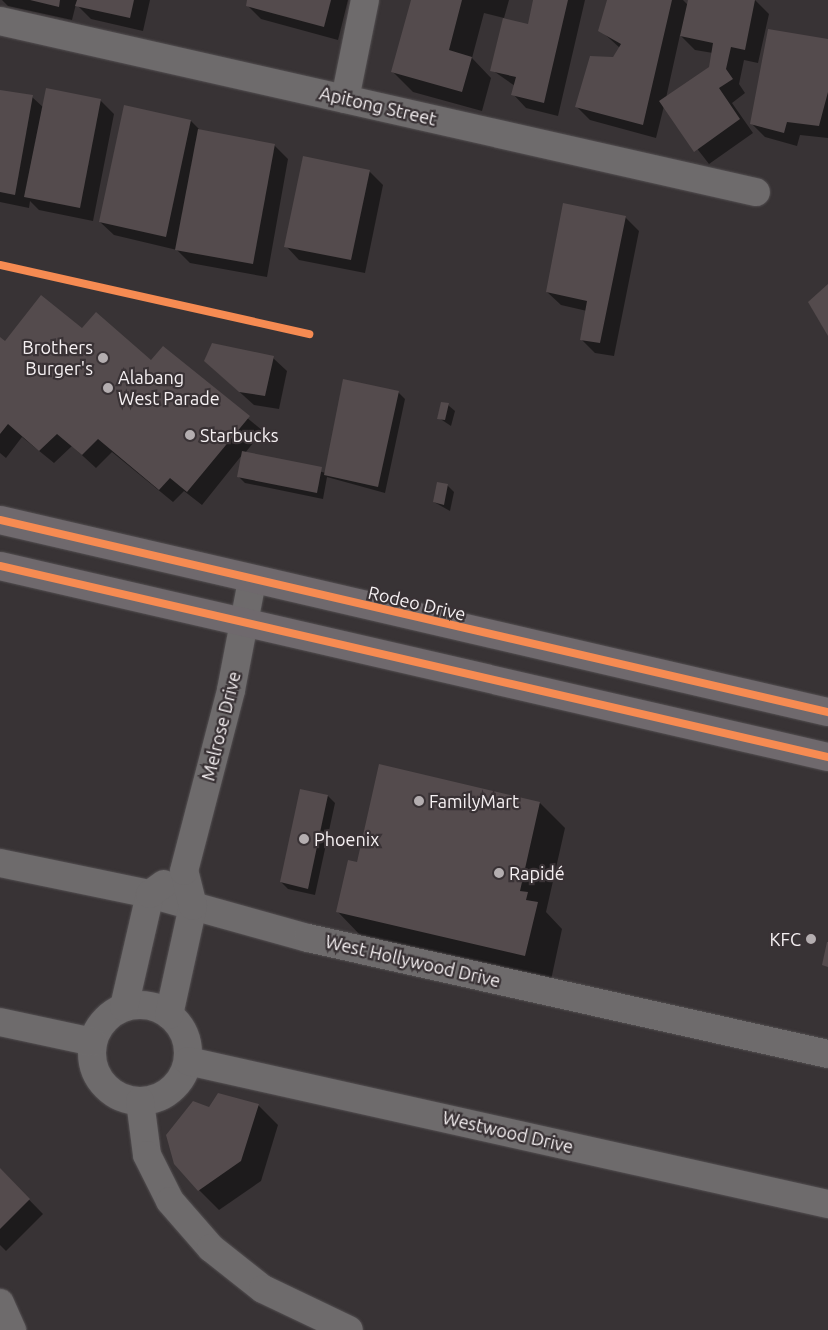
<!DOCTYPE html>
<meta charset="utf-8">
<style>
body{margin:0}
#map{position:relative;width:828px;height:1330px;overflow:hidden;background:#383335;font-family:Ubuntu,sans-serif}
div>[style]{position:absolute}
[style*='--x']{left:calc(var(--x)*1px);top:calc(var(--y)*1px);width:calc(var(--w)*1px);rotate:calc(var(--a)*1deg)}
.shadow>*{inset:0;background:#0007}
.building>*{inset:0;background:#544b4d}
.roads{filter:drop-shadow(0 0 1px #534f51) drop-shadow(0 0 1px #534f51)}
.minor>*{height:28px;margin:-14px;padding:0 14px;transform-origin:14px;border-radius:14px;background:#6e6b6c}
.minor>.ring{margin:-14px;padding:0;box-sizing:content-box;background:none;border:28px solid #6e6b6c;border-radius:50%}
.primary>*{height:28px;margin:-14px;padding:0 14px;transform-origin:14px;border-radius:14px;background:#6f696d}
.cycleway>*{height:8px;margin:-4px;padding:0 4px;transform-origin:4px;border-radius:4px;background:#f68b52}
.dots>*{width:14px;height:14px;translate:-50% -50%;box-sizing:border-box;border:2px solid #393235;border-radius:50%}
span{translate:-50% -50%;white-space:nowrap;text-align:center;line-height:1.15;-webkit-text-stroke:4.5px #393235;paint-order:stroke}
.street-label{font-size:18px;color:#f6f1f3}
.poi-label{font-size:18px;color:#f6f1f3}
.right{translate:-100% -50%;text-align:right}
.left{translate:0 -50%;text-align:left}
</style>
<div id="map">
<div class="shadow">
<div style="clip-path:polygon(2px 0,150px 0,143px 31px,91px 19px,76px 4px,72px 20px,8px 6px)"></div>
<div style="clip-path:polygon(248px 0,348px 0,338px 40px,261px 19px,247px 5px)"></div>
<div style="clip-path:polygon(412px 0,509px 0,504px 18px,484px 13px,472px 58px,491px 78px,482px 111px,413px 92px,393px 72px)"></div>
<div style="clip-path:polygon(535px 0,585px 0,558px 116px,526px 108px,513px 94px,515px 86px,492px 70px,529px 25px)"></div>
<div style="clip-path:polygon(evenodd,609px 0,683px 0,688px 5px,689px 0,755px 0,769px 14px,758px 63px,744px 60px,739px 84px,745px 93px,732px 103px,753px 133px,709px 164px,664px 106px,656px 138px,590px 120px,577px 107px,620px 48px,600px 30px,609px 0,680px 35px,695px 50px,713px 53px,710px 67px,666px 98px,680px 35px)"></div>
<div style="clip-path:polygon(828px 40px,828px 138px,800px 135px,797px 146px,765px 137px,752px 124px)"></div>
<div style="clip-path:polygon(0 91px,32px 97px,44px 108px,100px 100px,114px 114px,93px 221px,39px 210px,30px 201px,29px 208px,0 202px)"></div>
<div style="clip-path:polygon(125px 107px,191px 121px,201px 131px,274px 145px,288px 159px,267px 277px,190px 263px,177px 250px,114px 235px,100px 222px)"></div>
<div style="clip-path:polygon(369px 171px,383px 185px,365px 273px,299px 260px,286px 246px)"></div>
<div style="clip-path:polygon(625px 217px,639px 231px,614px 356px,595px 353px,581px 339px,587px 311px,561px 305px,547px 292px)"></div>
<div style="clip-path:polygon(82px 330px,151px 362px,163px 348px,263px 431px,245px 453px,326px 473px,398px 392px,405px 399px,385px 493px,327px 477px,323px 499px,245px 483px,238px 476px,242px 455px,202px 505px,184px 491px,173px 502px,112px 452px,96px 468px,72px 446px,54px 463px,22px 437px,6px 458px,0 453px,0 338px,5px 343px)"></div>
<div style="clip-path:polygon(273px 358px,287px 371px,279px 409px,254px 405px,205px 361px)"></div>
<div style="clip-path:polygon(448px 405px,455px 411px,451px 426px,439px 418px)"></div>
<div style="clip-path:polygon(447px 485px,454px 492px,450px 511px,434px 502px)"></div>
<div style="clip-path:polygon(301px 790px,328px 796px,335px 803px,315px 895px,288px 889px,281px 882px)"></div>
<div style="clip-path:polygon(540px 803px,565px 828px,546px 912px,562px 929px,551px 980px,362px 937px,337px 911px,358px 863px)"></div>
<div style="clip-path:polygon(258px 1105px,278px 1125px,261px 1181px,219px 1210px,199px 1190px,209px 1109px)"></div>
<div style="clip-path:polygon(0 1170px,43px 1214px,6px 1251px,0 1245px)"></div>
</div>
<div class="building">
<div style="clip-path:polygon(30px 0,60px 0,59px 7px)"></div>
<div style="clip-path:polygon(77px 0,134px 0,130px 18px,75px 6px)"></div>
<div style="clip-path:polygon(247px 0,331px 0,324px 27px,246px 6px)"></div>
<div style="clip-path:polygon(411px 0,462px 0,449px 50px,472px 57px,462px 92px,391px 72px)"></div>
<div style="clip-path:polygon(533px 0,568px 0,544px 103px,511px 95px,516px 77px,490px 71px,503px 18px,528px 24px)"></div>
<div style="clip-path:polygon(607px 0,672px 0,643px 125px,575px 107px,590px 56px,613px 57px,621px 44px,598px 31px)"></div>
<div style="clip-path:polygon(688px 0,755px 0,745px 50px,731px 47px,726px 69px,733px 79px,719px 88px,740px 119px,694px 152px,659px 101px,709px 67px,713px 43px,680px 36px)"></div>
<div style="clip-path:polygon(768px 29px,828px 39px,828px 92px,819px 126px,787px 122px,784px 133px,750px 124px)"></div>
<div style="clip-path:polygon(46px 88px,101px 99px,80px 208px,24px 197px)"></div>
<div style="clip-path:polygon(0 90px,33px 95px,15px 195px,0 192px)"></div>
<div style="clip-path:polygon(124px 105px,191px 120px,166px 237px,99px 222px)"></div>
<div style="clip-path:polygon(198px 129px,275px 144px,253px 264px,175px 250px)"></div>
<div style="clip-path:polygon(303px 156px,370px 170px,351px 260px,284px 247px)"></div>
<div style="clip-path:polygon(563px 203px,626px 216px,600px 343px,580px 340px,587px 301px,546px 292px)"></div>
<div style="clip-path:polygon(828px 284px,828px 336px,808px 302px)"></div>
<div style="clip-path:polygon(41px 295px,82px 328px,96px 312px,151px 360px,163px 346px,250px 416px,187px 492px,170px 478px,159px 490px,98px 439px,82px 455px,57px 434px,39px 451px,8px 424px,0 434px,0 337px,5px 341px)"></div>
<div style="clip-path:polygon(212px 343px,274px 356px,265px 396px,239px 392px,204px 361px)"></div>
<div style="clip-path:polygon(343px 379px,399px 391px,378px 487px,324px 475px)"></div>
<div style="clip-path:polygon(441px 402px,449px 403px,445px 420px,437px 419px)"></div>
<div style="clip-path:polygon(242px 451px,322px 467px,317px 493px,237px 477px)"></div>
<div style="clip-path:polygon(437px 482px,448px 484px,444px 505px,433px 502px)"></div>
<div style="clip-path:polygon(379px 764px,540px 802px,520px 891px,528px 892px,526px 900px,538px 902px,525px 956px,336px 912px,348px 860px,357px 862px)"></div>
<div style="clip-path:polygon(300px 789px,328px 795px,308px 889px,280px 882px)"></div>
<div style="clip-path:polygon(827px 942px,828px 942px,828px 967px,822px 965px)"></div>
<div style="clip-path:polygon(218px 1093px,259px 1104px,241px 1161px,198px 1191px,174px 1164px,166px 1135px,193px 1101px,209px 1107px)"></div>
<div style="clip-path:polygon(0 1168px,30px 1199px,0 1229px)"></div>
</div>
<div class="roads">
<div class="minor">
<div style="--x:0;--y:21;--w:775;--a:12.75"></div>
<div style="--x:345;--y:99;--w:101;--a:-78.6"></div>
<div style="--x:0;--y:863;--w:153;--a:11.7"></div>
<div style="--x:150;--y:894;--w:164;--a:15.6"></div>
<div style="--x:308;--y:938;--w:533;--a:12.58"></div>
<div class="ring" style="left:92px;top:1005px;width:68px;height:68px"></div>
<div style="--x:124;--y:1007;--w:116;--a:-77"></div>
<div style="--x:150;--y:894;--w:17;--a:-36"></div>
<div style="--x:169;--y:1015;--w:112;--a:-77.6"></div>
<div style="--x:193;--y:906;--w:36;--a:-104"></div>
<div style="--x:184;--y:871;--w:187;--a:-75.4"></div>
<div style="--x:231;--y:690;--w:111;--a:-79.1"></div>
<div style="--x:0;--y:1022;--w:95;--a:12.1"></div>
<div style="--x:188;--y:1061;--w:656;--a:12.6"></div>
<div style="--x:140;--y:1101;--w:54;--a:82.6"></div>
<div style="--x:147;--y:1155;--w:51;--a:63.4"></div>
<div style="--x:170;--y:1201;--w:62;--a:48.9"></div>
<div style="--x:211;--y:1248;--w:66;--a:38.3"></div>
<div style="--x:263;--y:1289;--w:95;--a:25.5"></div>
<div style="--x:0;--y:1303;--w:30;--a:66"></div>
</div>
<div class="primary">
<div style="--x:0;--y:520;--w:850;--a:13.06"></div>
<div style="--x:0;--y:566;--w:850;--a:12.99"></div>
</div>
</div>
<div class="cycleway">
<div style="--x:0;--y:265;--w:317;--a:12.6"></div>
<div style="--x:0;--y:520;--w:850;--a:13.06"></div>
<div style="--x:0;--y:566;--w:850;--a:12.99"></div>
</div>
<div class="dots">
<div style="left:103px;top:358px;background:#b4aeb0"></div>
<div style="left:108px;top:388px;background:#b4aeb0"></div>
<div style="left:190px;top:435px;background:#b4aeb0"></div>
<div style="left:419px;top:801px;background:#b4aeb0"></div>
<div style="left:304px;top:839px;background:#b4aeb0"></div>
<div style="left:499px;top:873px;background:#b4aeb0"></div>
<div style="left:811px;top:939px;background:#b4aeb0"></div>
</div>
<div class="street-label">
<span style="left:378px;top:106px;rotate:13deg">Apitong Street</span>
<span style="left:417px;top:603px;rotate:13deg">Rodeo Drive</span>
<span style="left:221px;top:726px;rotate:-76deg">Melrose Drive</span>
<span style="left:413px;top:961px;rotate:13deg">West Hollywood Drive</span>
<span style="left:508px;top:1132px;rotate:13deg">Westwood Drive</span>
</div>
<div class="poi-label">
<span class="right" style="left:93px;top:358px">Brothers<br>Burger's</span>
<span class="left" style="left:118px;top:388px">Alabang<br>West Parade</span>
<span class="left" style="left:200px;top:435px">Starbucks</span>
<span class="left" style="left:429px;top:801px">FamilyMart</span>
<span class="left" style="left:314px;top:839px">Phoenix</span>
<span class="left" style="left:509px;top:873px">Rapidé</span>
<span class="right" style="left:801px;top:939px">KFC</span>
</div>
</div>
